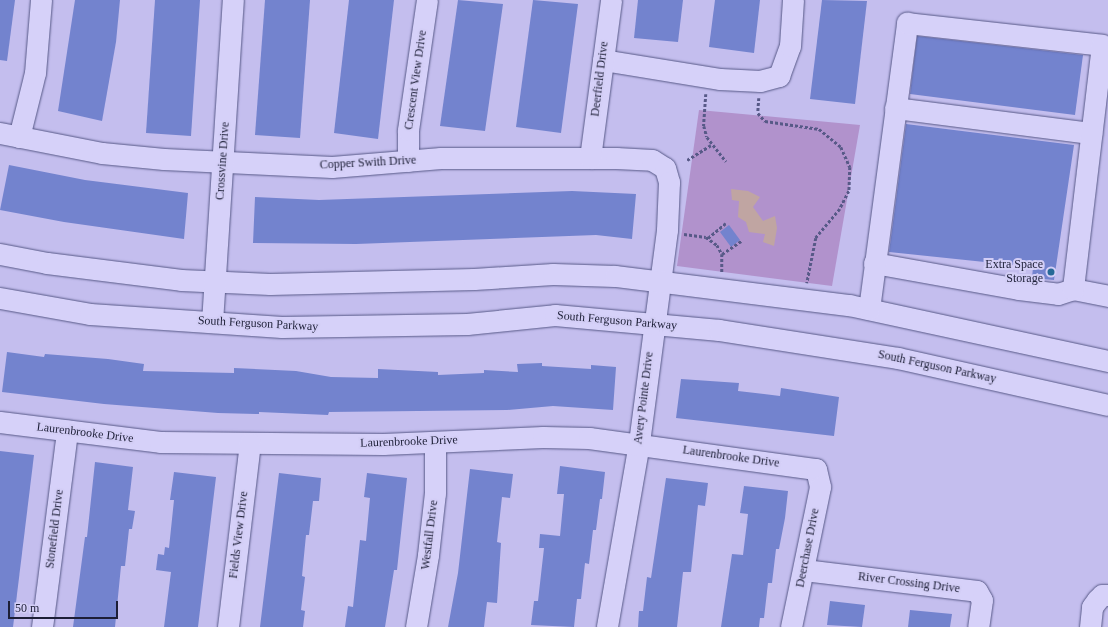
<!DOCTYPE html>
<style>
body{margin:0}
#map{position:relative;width:1108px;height:627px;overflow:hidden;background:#c4beee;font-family:Georgia,serif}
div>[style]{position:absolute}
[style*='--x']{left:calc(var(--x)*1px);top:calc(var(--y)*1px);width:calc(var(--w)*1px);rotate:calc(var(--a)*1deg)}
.green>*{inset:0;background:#b192cc}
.water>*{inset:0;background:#c0a5a2}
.building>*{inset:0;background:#7383ce}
.path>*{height:2.5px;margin-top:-1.25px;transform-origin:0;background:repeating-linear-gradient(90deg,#575987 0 3px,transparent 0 5px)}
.roads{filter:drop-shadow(0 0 1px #575987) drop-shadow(0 0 1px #575987)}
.minor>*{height:21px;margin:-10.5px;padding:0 10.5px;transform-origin:10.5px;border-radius:10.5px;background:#d6d1f9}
.dots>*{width:11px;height:11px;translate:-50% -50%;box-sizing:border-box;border:2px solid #d3cef6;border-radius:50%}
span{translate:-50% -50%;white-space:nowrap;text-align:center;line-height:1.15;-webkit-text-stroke:4px #d3cef6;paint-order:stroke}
.street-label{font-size:12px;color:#1c1e36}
.poi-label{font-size:12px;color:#1c1e36}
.right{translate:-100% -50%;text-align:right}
.scale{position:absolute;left:8px;top:601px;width:110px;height:18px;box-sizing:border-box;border:2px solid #1c1e36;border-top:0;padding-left:5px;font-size:12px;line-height:14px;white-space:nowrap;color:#1c1e36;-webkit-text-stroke:3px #d3cef6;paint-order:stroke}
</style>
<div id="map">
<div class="green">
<div style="clip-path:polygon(699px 110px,860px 125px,832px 286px,677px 266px)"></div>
</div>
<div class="water">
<div style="clip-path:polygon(731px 189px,748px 191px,760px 197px,753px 207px,763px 221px,775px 216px,777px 228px,774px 246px,763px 242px,765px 234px,749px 232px,746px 222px,738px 217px,739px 201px,732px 200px)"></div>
</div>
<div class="building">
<div style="clip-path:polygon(0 0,15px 0,7px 61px,0 60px)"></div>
<div style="clip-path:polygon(75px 0,120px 0,116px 42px,102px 121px,58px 111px)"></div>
<div style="clip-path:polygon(155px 0,200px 0,191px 136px,146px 133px)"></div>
<div style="clip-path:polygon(265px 0,310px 0,300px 138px,255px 135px)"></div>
<div style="clip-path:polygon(349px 0,394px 0,378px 139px,334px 133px)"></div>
<div style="clip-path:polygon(458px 0,503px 4px,485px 131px,440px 126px)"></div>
<div style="clip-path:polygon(533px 0,578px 4px,561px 133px,516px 127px)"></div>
<div style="clip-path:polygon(638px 0,683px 0,678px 42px,634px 38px)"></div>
<div style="clip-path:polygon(715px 0,760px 0,754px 53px,709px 47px)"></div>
<div style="clip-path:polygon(822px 0,867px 1px,855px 104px,810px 99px)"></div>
<div style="clip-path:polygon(917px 36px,1083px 55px,1075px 115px,910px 94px)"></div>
<div style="clip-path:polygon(906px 124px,1074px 145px,1054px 280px,1032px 278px,1033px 267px,889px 252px)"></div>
<div style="clip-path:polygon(9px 165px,85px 180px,188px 193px,184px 239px,64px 222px,0 210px)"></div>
<div style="clip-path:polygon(572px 191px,636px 194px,632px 239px,596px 235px,356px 244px,253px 243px,255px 197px,319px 200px)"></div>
<div style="clip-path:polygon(729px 225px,740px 240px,731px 247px,720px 232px)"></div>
<div style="clip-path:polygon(7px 352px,44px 357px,45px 354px,108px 359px,144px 364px,143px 371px,234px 373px,234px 368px,296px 371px,331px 377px,378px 378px,378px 369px,438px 372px,438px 375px,484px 373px,484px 370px,518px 372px,517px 364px,542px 363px,542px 366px,591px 369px,591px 365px,616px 367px,613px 410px,553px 406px,507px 410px,329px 412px,328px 415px,259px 412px,259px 414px,218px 413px,104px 404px,2px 392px)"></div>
<div style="clip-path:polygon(681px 379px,739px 383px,738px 391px,780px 396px,781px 388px,839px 397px,834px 436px,676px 418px)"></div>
<div style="clip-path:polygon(0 451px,34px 455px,13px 627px,0 627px)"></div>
<div style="clip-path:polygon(95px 462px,133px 467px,128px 510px,135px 511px,132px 529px,129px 529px,125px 566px,121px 566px,115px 627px,73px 627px,85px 537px,87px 537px)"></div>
<div style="clip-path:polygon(560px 466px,605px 472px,602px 499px,600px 499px,596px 530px,593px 530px,589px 564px,585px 563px,581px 599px,577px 599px,574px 627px,531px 625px,534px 601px,538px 601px,544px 548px,539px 548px,540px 534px,560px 536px,564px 494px,557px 494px)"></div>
<div style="clip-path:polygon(470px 469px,513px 474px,510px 498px,502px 497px,497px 542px,501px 543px,497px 603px,487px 602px,484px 627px,448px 627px,458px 573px)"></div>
<div style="clip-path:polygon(174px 472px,216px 477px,198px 627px,164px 627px,171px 572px,156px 570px,158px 554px,164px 555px,165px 547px,169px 548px,174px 500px,170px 500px)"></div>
<div style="clip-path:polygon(279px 473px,321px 478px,319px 501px,313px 501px,309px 535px,306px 535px,302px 576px,305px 577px,301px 610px,305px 611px,303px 627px,260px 627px)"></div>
<div style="clip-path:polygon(367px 473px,407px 478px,397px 570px,394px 570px,385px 627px,345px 627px,348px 606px,353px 607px,360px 540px,366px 541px,370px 498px,364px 497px)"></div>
<div style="clip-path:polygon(666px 478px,708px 483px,705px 506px,698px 505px,691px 572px,683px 572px,677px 627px,638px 627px,639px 611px,643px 611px,647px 577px,651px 578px)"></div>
<div style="clip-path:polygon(744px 486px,788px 491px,785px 518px,779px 549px,776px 549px,772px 583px,768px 583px,764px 618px,760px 618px,759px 627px,721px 627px,732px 554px,743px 555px,748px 514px,740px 513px)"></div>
<div style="clip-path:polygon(830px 601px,865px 605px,862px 627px,827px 625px)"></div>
<div style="clip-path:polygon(910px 610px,952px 614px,950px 627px,908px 627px)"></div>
</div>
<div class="path">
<div style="--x:706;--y:94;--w:32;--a:94"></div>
<div style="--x:704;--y:126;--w:11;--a:75"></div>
<div style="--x:707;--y:137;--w:31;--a:52"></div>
<div style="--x:759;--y:98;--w:15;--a:94"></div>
<div style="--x:758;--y:113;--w:11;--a:49"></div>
<div style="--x:765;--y:121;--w:55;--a:8.4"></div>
<div style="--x:819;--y:129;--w:28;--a:39"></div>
<div style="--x:841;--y:147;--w:22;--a:66"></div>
<div style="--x:850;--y:167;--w:24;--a:92"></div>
<div style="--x:849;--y:191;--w:20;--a:117"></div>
<div style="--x:840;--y:209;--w:38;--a:130"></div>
<div style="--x:816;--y:238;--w:46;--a:101.3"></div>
<div style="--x:687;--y:160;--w:28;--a:-32"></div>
<div style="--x:684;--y:234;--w:22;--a:8"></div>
<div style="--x:706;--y:237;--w:14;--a:36"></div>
<div style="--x:717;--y:245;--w:10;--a:61"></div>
<div style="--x:722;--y:254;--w:18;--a:90"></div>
<div style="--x:708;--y:238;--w:23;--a:-40"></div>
<div style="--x:722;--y:254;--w:23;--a:-34"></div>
</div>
<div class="roads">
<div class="minor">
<div style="--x:603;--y:60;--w:119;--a:9.2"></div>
<div style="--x:720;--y:79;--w:40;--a:2.9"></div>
<div style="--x:760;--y:81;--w:20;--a:-15"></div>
<div style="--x:779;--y:76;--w:32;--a:-70"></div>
<div style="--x:790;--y:46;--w:46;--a:-86.3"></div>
<div style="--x:895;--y:108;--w:198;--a:7.3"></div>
<div style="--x:0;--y:133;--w:104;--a:11.1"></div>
<div style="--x:102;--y:153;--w:62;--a:5.5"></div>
<div style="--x:164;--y:159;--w:168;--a:2.7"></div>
<div style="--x:332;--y:167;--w:109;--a:-4.7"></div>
<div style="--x:441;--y:158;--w:175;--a:0"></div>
<div style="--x:616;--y:158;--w:36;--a:3"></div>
<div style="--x:652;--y:160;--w:15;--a:32"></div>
<div style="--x:665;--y:168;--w:15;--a:74"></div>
<div style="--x:669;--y:182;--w:48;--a:92.4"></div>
<div style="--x:667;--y:230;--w:215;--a:97.5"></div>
<div style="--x:639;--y:443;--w:187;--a:99.9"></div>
<div style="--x:19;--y:137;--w:66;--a:-76"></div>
<div style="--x:35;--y:73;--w:73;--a:-85.3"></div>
<div style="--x:590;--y:158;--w:159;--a:-82.4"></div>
<div style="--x:408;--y:161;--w:31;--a:-90"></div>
<div style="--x:408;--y:130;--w:131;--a:-81.7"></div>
<div style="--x:0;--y:254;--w:48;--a:10.8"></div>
<div style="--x:47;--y:263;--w:135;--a:7.2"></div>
<div style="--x:181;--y:280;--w:89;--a:2.6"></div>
<div style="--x:270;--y:284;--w:204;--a:-1.4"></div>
<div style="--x:474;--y:279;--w:79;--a:-3.6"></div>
<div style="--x:553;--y:274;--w:62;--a:1.8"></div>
<div style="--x:615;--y:276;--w:236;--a:7.1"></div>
<div style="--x:849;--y:305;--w:265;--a:12.2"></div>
<div style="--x:874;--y:263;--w:147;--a:10.2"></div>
<div style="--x:1019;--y:289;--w:39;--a:7"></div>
<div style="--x:1058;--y:294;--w:16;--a:-18"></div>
<div style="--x:1073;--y:289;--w:36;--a:11"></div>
<div style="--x:0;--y:298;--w:91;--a:10.1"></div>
<div style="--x:90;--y:314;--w:192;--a:3.9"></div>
<div style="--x:282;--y:327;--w:185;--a:-0.9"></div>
<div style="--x:467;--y:324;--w:88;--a:-5.8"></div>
<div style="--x:555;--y:315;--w:165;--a:5.2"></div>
<div style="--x:719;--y:330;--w:181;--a:8.9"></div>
<div style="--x:898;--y:358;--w:215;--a:12.6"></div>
<div style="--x:869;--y:309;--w:289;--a:-82.4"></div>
<div style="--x:907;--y:23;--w:196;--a:6.4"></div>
<div style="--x:1102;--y:45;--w:246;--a:96.8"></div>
<div style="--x:212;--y:322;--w:323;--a:-86.3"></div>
<div style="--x:0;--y:422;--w:161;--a:7.1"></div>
<div style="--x:160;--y:442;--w:223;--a:0.5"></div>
<div style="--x:383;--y:444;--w:160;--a:-2.5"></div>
<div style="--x:543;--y:437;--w:46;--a:1.2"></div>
<div style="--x:589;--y:438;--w:229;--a:7.8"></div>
<div style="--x:816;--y:469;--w:18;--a:77"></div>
<div style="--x:820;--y:487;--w:143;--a:101.7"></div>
<div style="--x:804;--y:570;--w:174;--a:6.9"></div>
<div style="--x:977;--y:591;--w:10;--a:61"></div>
<div style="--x:982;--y:600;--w:27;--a:98"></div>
<div style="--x:42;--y:627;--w:198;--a:-82.7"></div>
<div style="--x:228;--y:627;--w:185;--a:-83.2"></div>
<div style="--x:416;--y:627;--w:73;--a:-80.5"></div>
<div style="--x:428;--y:555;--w:62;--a:-83.6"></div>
<div style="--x:435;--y:493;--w:51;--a:-90"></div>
<div style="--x:1090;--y:627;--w:20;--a:-84"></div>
<div style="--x:1092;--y:607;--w:9;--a:-54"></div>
<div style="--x:1097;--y:600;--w:7;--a:-45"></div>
<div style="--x:1102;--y:595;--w:6;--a:0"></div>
</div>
</div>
<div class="dots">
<div style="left:1051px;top:272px;background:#266997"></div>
</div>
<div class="street-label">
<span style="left:600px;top:79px;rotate:-83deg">Deerfield Drive</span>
<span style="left:416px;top:80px;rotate:-82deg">Crescent View Drive</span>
<span style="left:223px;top:161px;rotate:-86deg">Crossvine Drive</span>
<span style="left:368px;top:163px;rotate:-3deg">Copper Swith Drive</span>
<span style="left:617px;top:321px;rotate:5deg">South Ferguson Parkway</span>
<span style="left:258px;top:324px;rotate:3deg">South Ferguson Parkway</span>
<span style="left:937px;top:367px;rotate:12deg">South Ferguson Parkway</span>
<span style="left:644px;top:398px;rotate:-83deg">Avery Pointe Drive</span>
<span style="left:85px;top:433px;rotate:7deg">Laurenbrooke Drive</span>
<span style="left:409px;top:442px;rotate:-2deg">Laurenbrooke Drive</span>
<span style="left:731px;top:457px;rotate:8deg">Laurenbrooke Drive</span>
<span style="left:55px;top:529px;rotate:-83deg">Stonefield Drive</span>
<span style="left:239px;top:535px;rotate:-83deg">Fields View Drive</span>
<span style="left:430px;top:535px;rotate:-83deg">Westfall Drive</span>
<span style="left:808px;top:548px;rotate:-79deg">Deerchase Drive</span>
<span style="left:909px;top:583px;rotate:7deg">River Crossing Drive</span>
</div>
<div class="poi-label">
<span class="right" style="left:1043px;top:272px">Extra Space<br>Storage</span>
</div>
<div class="scale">50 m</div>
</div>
